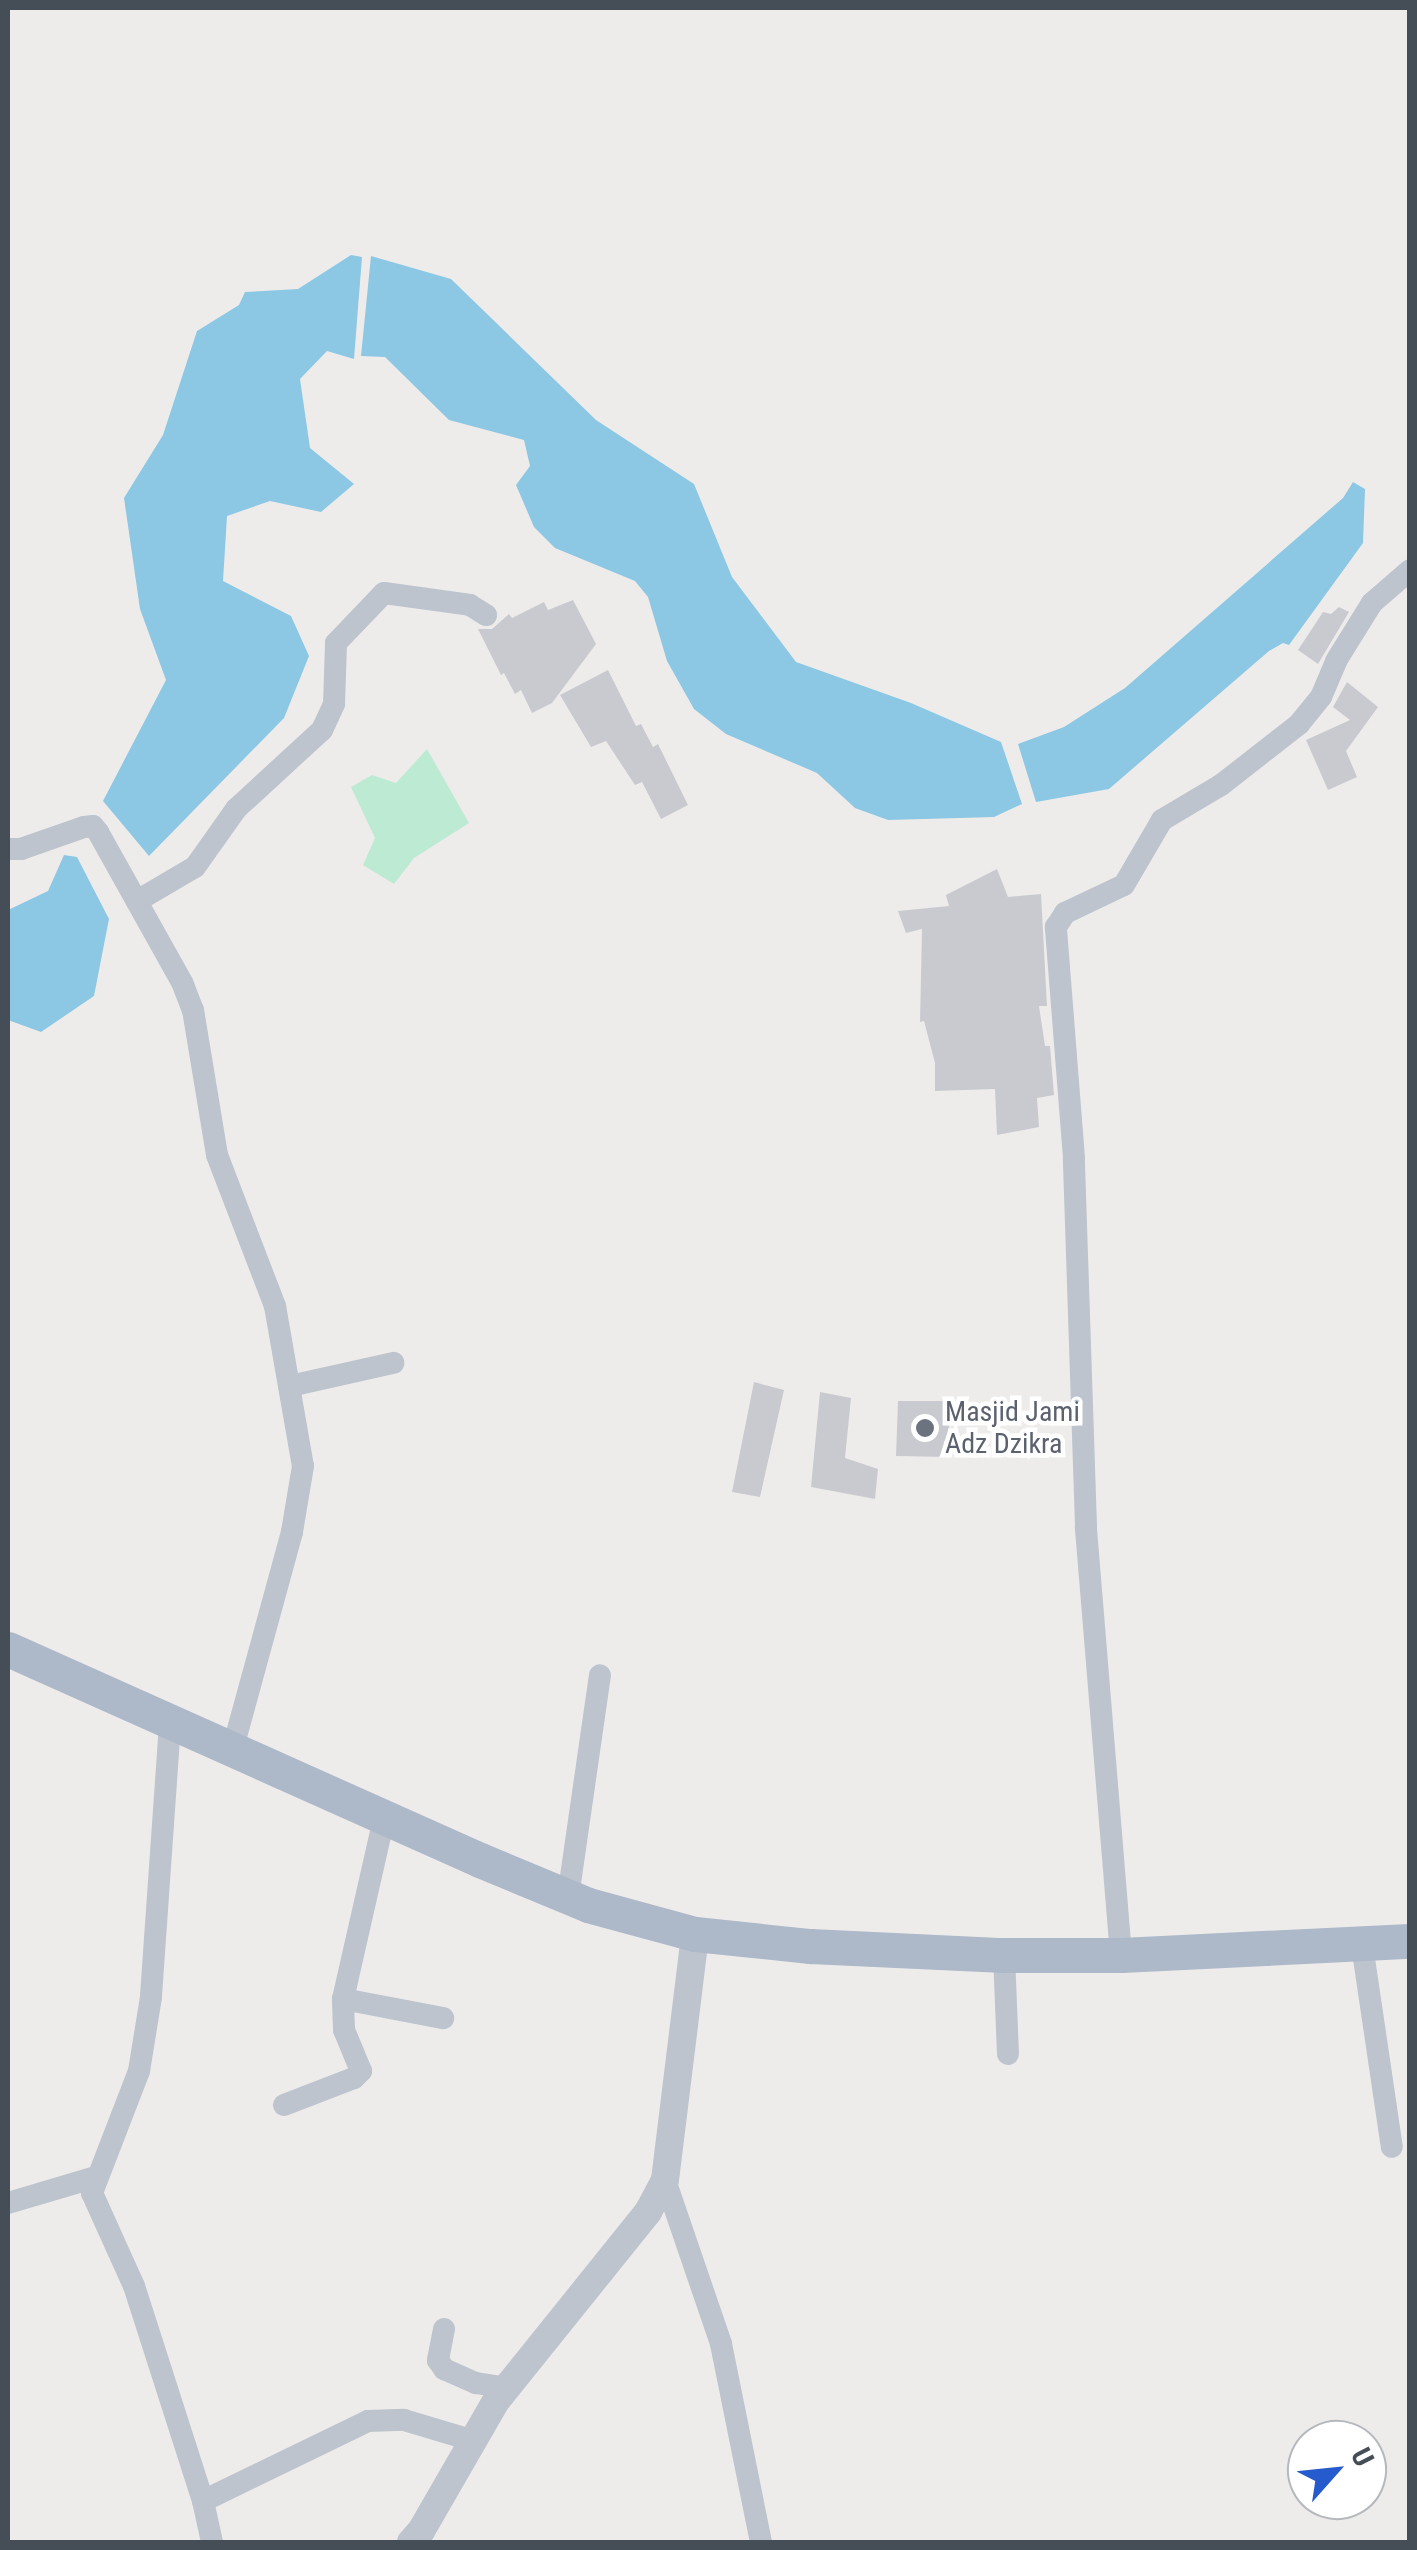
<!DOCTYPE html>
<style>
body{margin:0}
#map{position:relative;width:1417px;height:2550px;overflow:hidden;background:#eeeceb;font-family:"Roboto Condensed",sans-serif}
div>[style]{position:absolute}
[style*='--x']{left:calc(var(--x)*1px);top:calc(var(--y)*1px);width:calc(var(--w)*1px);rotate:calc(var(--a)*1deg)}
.green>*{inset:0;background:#bcead3}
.water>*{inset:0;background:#8cc7e4}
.building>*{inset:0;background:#c9cad0}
.minor>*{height:22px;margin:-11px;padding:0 11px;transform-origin:11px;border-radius:11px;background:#bdc4cd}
.tertiary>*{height:28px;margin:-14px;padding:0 14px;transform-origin:14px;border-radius:14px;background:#bdc4cd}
.primary>*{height:35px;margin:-17.5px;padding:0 17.5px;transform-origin:17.5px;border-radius:17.5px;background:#adb8c9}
.dots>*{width:28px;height:28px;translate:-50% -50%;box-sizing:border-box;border:5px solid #fff;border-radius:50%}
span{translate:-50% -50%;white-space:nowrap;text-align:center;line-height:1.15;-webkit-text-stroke:9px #fff;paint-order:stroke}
.worship-label{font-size:28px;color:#5b616d}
.left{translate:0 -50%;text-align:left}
.frame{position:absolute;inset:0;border:10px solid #454d57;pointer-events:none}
.north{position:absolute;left:1287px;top:2420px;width:100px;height:100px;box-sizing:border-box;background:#fff;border:2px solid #b5b8bc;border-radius:50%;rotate:63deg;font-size:28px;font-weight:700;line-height:40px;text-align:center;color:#454d57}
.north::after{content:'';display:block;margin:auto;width:35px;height:45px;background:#265bcd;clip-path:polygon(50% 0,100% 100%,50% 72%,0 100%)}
</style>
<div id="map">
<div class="green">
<div style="clip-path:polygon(427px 749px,469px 823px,414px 858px,394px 884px,363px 865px,375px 838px,351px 787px,372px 775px,396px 783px)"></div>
</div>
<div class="water">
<div style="clip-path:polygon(351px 255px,362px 257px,354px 359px,327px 351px,300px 379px,310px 448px,354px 484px,321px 512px,270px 501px,227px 516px,223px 581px,291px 616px,309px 656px,284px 718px,149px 856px,103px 801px,166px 680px,140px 609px,124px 498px,163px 435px,197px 331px,239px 305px,245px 292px,298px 289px)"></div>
<div style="clip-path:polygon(371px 256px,451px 279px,596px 420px,694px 484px,732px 577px,796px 662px,911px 703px,1001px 742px,1022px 804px,994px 817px,888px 820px,855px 808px,817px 773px,726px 734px,694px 709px,667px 661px,648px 597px,635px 581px,555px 548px,534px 527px,516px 485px,530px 466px,524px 440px,449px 420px,385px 357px,361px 356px)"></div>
<div style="clip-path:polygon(1353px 482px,1365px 489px,1363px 543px,1289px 645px,1283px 643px,1269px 651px,1109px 789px,1036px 802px,1018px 744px,1064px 727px,1125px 688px,1343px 498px)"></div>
<div style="clip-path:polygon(64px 855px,77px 857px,109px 919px,94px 996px,41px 1032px,8px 1020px,8px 910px,48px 891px)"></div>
</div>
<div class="building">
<div style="clip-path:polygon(573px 600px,596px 644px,552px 703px,532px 713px,521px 690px,515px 694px,504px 673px,501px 675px,478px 629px,492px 629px,509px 614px,512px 618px,544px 602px,548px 610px)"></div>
<div style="clip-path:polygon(1339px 607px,1349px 612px,1318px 664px,1298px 650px,1323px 612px,1331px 614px)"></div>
<div style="clip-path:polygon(608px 670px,636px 726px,641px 724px,653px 747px,658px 744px,688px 805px,661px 819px,642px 782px,635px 785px,606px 741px,591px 747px,560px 695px)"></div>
<div style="clip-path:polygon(1347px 682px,1378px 707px,1346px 751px,1357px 777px,1328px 790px,1306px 740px,1350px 720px,1333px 707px)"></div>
<div style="clip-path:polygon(997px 869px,1008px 897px,1041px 894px,1047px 1006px,1039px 1006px,1045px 1046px,1050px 1046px,1054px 1095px,1037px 1098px,1039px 1127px,997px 1135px,995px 1089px,935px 1091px,935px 1063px,924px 1021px,920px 1022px,922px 929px,906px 933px,898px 911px,949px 906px,946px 895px)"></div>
<div style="clip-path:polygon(754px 1382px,784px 1390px,760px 1497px,732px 1492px)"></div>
<div style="clip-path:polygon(820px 1392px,851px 1398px,845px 1458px,878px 1469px,875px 1499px,811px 1487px)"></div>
<div style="clip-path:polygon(898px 1401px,948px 1401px,950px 1457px,896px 1456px)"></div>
</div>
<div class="minor">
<div style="--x:8;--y:849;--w:13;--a:0"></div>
<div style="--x:21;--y:849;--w:67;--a:-19.2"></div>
<div style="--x:84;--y:827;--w:9;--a:-6"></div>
<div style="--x:93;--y:826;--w:8;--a:50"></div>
<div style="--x:98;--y:832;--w:172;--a:60.8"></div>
<div style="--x:182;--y:982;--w:30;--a:69"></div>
<div style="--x:193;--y:1010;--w:147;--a:80.6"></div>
<div style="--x:217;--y:1155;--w:162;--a:69"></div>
<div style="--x:275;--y:1306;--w:162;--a:80.1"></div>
<div style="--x:303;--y:1466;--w:67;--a:99.5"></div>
<div style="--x:292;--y:1532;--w:227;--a:105.3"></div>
<div style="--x:137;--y:901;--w:67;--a:-30.4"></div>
<div style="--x:195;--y:867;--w:71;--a:-54.7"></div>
<div style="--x:236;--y:809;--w:117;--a:-42.6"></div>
<div style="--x:322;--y:730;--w:29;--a:-65"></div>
<div style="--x:334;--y:704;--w:61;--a:-88.1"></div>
<div style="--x:336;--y:643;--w:69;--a:-46.2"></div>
<div style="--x:384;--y:593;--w:87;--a:7.9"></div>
<div style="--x:470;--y:605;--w:19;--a:32"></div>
<div style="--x:290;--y:1386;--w:106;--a:-12.6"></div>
<div style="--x:170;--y:1724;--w:274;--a:94"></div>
<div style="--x:151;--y:1997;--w:75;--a:99.2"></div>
<div style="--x:139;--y:2071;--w:131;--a:111.1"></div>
<div style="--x:92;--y:2193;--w:102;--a:65.7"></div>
<div style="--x:134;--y:2286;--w:226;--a:72.2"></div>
<div style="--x:203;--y:2501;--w:42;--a:77.6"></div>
<div style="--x:568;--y:1897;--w:224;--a:-81.8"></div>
<div style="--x:1362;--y:1945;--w:204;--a:81.6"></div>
<div style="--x:1004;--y:1955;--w:99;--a:87.7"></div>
<div style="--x:1121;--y:1955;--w:430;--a:-94.7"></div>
<div style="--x:1086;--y:1526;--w:368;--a:-91.9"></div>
<div style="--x:1074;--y:1158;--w:232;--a:-94.5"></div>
<div style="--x:1056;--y:927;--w:17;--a:-57"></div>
<div style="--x:1065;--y:913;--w:65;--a:-25.4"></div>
<div style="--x:1124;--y:885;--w:75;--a:-59.7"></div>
<div style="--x:1162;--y:820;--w:69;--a:-30.7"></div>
<div style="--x:1221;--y:785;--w:99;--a:-38"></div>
<div style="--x:1299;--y:724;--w:35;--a:-51"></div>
<div style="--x:1321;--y:697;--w:39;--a:-67"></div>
<div style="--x:1336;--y:661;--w:68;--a:-58.2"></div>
<div style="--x:1372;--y:603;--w:50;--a:-41"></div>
<div style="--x:343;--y:1999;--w:102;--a:10.8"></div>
<div style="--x:284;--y:2105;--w:75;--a:-21.1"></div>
<div style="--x:354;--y:2078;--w:10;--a:-45"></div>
<div style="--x:361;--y:2071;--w:44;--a:-112.5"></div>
<div style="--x:344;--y:2030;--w:31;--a:-92"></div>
<div style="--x:343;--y:1999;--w:186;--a:-77.2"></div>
<div style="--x:665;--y:2180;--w:173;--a:71.1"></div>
<div style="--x:721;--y:2344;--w:202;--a:78.6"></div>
<div style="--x:8;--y:2203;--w:92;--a:-16.5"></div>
<div style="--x:444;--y:2329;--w:32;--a:101"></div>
<div style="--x:438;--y:2360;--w:11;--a:56"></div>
<div style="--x:444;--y:2369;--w:35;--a:24"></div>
<div style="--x:476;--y:2383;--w:31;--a:9"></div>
<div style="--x:203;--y:2501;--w:183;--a:-25.9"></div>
<div style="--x:368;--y:2421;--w:36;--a:-2"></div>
<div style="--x:404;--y:2420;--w:70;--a:16.6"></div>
</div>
<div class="tertiary">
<div style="--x:411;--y:2542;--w:15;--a:-48"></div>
<div style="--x:421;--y:2531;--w:150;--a:-60"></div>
<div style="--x:496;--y:2401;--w:243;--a:-51.2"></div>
<div style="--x:648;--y:2212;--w:36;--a:-62"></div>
<div style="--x:665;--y:2180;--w:248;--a:-83"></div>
</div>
<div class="primary">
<div style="--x:8;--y:1649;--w:517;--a:24.09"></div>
<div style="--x:480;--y:1860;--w:117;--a:22.6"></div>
<div style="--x:588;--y:1905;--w:111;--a:15.2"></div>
<div style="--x:695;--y:1934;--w:116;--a:6"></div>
<div style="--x:810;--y:1946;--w:194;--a:2.7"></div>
<div style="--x:1004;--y:1955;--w:117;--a:0"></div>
<div style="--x:1121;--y:1955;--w:289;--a:-2.8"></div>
</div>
<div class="dots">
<div style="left:925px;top:1428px;background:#6b7280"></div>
</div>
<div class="worship-label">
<span class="left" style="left:945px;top:1428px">Masjid Jami<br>Adz Dzikra</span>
</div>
<div class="frame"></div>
<div class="north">U</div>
</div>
